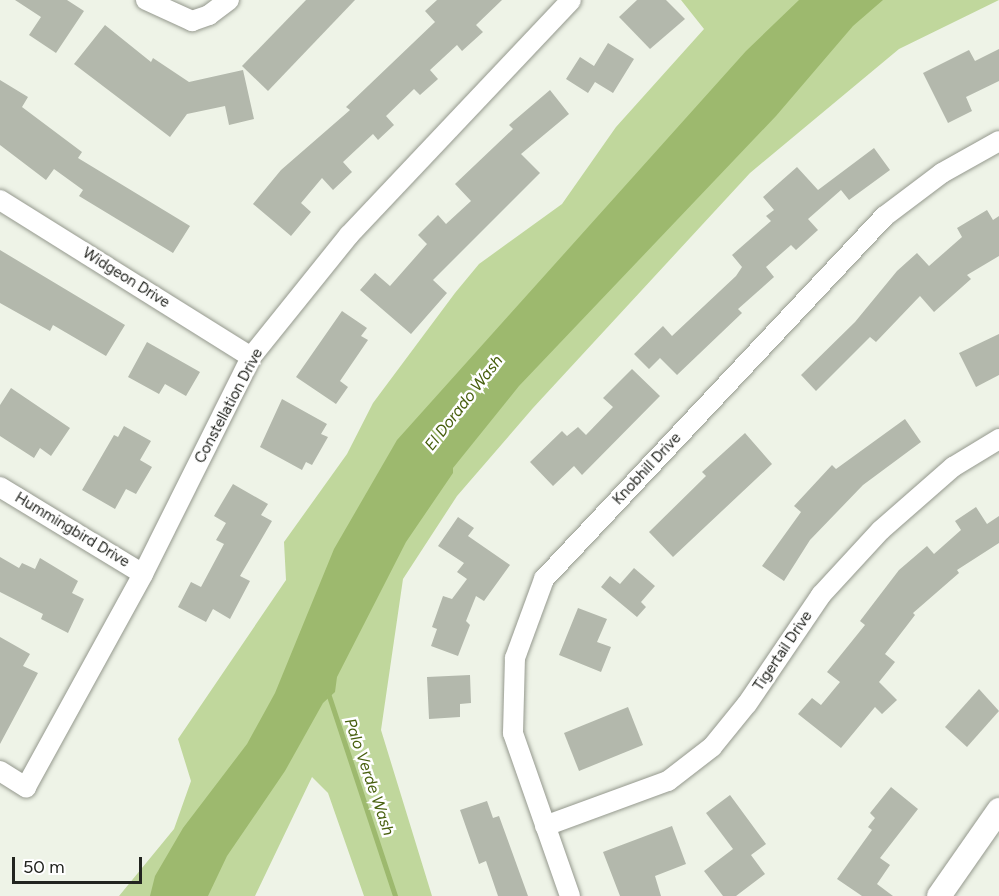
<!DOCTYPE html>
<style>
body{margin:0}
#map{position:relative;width:999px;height:896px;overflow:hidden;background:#eef3e7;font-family:Figtree,sans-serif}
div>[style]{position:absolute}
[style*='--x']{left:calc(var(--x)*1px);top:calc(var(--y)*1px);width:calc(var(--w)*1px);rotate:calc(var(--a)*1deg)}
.green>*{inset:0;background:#c0d79c}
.water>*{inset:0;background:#9db96e}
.stream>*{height:5px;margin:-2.5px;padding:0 2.5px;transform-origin:2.5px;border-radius:2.5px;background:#9db96e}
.building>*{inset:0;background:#b3b8ac}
.roads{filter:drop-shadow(0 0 2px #95998e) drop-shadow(0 0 2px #95998e)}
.minor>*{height:20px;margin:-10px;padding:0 10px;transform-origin:10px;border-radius:10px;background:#fff}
.tertiary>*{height:24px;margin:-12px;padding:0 12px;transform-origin:12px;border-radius:12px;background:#fff}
span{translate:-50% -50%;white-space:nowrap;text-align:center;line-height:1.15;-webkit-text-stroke:5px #fff;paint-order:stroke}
.street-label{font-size:15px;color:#22241f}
.water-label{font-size:16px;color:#475f0d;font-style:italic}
.scale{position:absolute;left:12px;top:857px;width:130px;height:27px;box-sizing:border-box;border:3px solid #22241f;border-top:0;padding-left:8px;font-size:18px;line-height:21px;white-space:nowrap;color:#22241f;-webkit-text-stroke:4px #fff;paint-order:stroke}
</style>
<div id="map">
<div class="green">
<div style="clip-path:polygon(681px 0,999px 0,899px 49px,750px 173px,533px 408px,457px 496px,403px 579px,381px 730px,432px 896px,364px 896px,328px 793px,312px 777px,255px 896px,119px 896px,174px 829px,191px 781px,178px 739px,286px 580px,284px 542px,347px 454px,373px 403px,455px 293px,479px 264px,562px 204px,616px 127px,704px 29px)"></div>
</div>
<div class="water">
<div style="clip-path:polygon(799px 0,883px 0,853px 26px,776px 116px,519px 386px,453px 468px,453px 473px,406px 542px,337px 677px,335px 692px,323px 703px,285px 771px,227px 856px,208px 896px,150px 896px,155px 876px,183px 828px,247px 744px,275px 693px,334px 549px,397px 440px,746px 51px)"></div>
</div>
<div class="stream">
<div style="--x:328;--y:693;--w:214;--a:71.7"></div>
</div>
<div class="building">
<div style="clip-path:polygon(15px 0,67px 0,84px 11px,56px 53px,29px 35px,41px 17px)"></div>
<div style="clip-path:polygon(306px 0,355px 0,268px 91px,242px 66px)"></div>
<div style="clip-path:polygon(437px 0,502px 0,476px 25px,483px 32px,462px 51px,457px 45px,430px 70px,438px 79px,420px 95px,414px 89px,386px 116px,394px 125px,378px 140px,373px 134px,343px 162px,352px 172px,333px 190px,322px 178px,301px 203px,311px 212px,291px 236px,253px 204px,281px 170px,350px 110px,346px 107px,435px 22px,425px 11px)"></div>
<div style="clip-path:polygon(637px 0,666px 0,685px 19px,650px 49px,619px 17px)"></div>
<div style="clip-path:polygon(105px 25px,151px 62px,153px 58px,189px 82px,243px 70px,254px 119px,229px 125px,225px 106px,187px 114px,170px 137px,74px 64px)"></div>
<div style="clip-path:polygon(608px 43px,634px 59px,613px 93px,595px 82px,588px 93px,566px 79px,580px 57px,594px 66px)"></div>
<div style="clip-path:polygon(999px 49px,999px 81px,966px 97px,972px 111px,948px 123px,923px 73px,969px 50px,975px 61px)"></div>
<div style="clip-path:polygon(0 80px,28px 97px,22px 107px,82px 152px,78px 158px,190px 226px,173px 253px,79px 196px,83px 190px,54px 169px,46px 180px,0 145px)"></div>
<div style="clip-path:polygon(550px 90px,569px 114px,521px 154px,540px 173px,433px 280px,447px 293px,411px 334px,360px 290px,375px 273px,390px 286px,427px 244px,418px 235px,438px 215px,446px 224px,471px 201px,455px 184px,513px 129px,509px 125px)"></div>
<div style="clip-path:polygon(874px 148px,890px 170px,849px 200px,841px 190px,808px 219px,818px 230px,796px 250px,791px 245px,766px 267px,774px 277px,738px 309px,742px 313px,677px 375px,660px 358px,649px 369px,634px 354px,663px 326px,672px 336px,736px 276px,742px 267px,732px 255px,771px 221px,766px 216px,774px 210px,763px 197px,797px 167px,818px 190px)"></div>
<div style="clip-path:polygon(987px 210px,993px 220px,999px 216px,999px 256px,967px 275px,971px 279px,934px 312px,920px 296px,876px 342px,870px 337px,816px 391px,801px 375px,855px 322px,897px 271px,917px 253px,929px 266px,962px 237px,957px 228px)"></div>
<div style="clip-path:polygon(0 250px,125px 325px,106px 356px,53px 325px,50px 331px,0 303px)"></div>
<div style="clip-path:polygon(342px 311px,367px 328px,361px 336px,368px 340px,340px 381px,348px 387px,336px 404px,296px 377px)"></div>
<div style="clip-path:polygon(999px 334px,999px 375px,976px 387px,959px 353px)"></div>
<div style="clip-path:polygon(147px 342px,200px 372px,186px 396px,165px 384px,159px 394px,128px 377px)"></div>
<div style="clip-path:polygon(632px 369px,660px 396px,582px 475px,574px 466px,553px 486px,530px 462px,562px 431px,567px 436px,578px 427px,586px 435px,613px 407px,603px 398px)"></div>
<div style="clip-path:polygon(11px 388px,70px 428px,51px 456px,40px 448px,34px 458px,0 436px,0 405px)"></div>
<div style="clip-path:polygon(282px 399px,327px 424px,321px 434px,328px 437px,312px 465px,306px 462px,302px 470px,260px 447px)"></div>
<div style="clip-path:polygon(905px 419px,921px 442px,863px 485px,810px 540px,784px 581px,762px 566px,801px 512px,794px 506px,832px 465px,836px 469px)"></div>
<div style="clip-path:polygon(124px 426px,151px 441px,140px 460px,152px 467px,136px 494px,126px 489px,115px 509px,82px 490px,114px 435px,118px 437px)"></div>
<div style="clip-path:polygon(745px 433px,772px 464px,673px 557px,649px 532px,706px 476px,702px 472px)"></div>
<div style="clip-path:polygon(233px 484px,268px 504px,261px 515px,272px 521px,240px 576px,250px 581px,230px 619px,213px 609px,206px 622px,178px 607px,191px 582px,201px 587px,224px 544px,216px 540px,226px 523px,214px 516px)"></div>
<div style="clip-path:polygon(976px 507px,987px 524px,999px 516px,999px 543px,957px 570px,959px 573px,913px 613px,915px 615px,885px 654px,895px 662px,879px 682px,897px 700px,882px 714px,875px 707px,841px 748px,798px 714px,812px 698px,821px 705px,840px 682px,827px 672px,865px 625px,860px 621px,899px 570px,927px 546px,934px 554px,961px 530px,955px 521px)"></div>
<div style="clip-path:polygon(458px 517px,474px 528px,468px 536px,510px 565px,484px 601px,476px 596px,466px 621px,470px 625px,458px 656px,431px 646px,437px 629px,432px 627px,443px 596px,452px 599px,467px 579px,457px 572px,464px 563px,438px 546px)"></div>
<div style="clip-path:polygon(0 557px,19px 568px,22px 563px,35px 569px,40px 558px,78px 581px,72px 593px,84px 599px,68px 633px,41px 619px,43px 614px,0 592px)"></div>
<div style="clip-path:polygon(634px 568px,655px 586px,641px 602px,646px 607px,637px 617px,601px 587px,610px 576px,620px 584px)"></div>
<div style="clip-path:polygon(578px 608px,607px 619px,597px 642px,611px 647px,601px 672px,559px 655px)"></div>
<div style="clip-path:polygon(0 637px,30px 654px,23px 666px,38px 673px,0 744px)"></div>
<div style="clip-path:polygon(470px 675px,471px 703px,460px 704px,460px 717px,429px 719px,427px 677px)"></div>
<div style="clip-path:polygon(979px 689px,999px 711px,967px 747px,945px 727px)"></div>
<div style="clip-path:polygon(628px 707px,643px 745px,579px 771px,564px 733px)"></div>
<div style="clip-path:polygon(891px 787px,918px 809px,880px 858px,890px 865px,877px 884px,893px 896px,862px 896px,837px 879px,872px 830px,868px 827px,875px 818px,870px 813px)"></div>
<div style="clip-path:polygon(730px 795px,766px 844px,751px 855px,765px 874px,736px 896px,723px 896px,704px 871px,733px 849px,706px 813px)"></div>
<div style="clip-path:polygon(487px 801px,493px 818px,499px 816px,528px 896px,498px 896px,486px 861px,479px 864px,460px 810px)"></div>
<div style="clip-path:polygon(672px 826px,686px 864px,655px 876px,661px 896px,620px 896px,603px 852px)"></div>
</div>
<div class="roads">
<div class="minor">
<div style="--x:146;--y:0;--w:51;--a:24.5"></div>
<div style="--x:192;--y:21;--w:18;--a:-19"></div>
<div style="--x:209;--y:15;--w:25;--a:-37"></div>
<div style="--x:0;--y:200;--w:296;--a:32"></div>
<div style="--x:0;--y:487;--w:167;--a:31.3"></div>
<div style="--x:0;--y:771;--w:31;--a:32"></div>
<div style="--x:26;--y:787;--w:243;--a:-61.2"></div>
<div style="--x:143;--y:574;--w:242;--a:-63.5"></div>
<div style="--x:251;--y:357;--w:156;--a:-51.2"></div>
<div style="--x:349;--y:235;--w:323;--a:-46.6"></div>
<div style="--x:545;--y:826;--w:131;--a:-20.1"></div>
<div style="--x:668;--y:781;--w:56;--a:-37.7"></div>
<div style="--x:712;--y:747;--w:55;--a:-50.9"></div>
<div style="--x:747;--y:704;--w:132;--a:-55.8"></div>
<div style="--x:821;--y:595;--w:88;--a:-47.3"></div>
<div style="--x:881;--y:530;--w:96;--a:-41.2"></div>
<div style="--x:953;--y:467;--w:54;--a:-31.3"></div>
<div style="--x:570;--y:896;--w:173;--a:-109.3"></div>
<div style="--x:513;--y:733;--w:75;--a:-88.5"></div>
<div style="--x:515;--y:658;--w:84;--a:-69.8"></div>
<div style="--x:544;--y:579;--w:498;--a:-46.8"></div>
<div style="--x:885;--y:216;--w:71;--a:-37"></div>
<div style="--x:942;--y:173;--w:65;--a:-29.3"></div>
</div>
<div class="tertiary">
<div style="--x:939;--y:896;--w:105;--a:-55.1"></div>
</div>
</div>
<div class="street-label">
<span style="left:126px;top:278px;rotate:32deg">Widgeon Drive</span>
<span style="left:229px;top:406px;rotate:-62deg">Constellation Drive</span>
<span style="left:647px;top:469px;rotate:-47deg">Knobhill Drive</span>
<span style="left:72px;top:530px;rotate:31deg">Hummingbird Drive</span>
<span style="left:783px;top:651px;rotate:-56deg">Tigertail Drive</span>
</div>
<div class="water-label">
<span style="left:464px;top:403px;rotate:-52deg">El Dorado Wash</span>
<span style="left:369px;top:777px;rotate:71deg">Palo Verde Wash</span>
</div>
<div class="scale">50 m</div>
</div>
